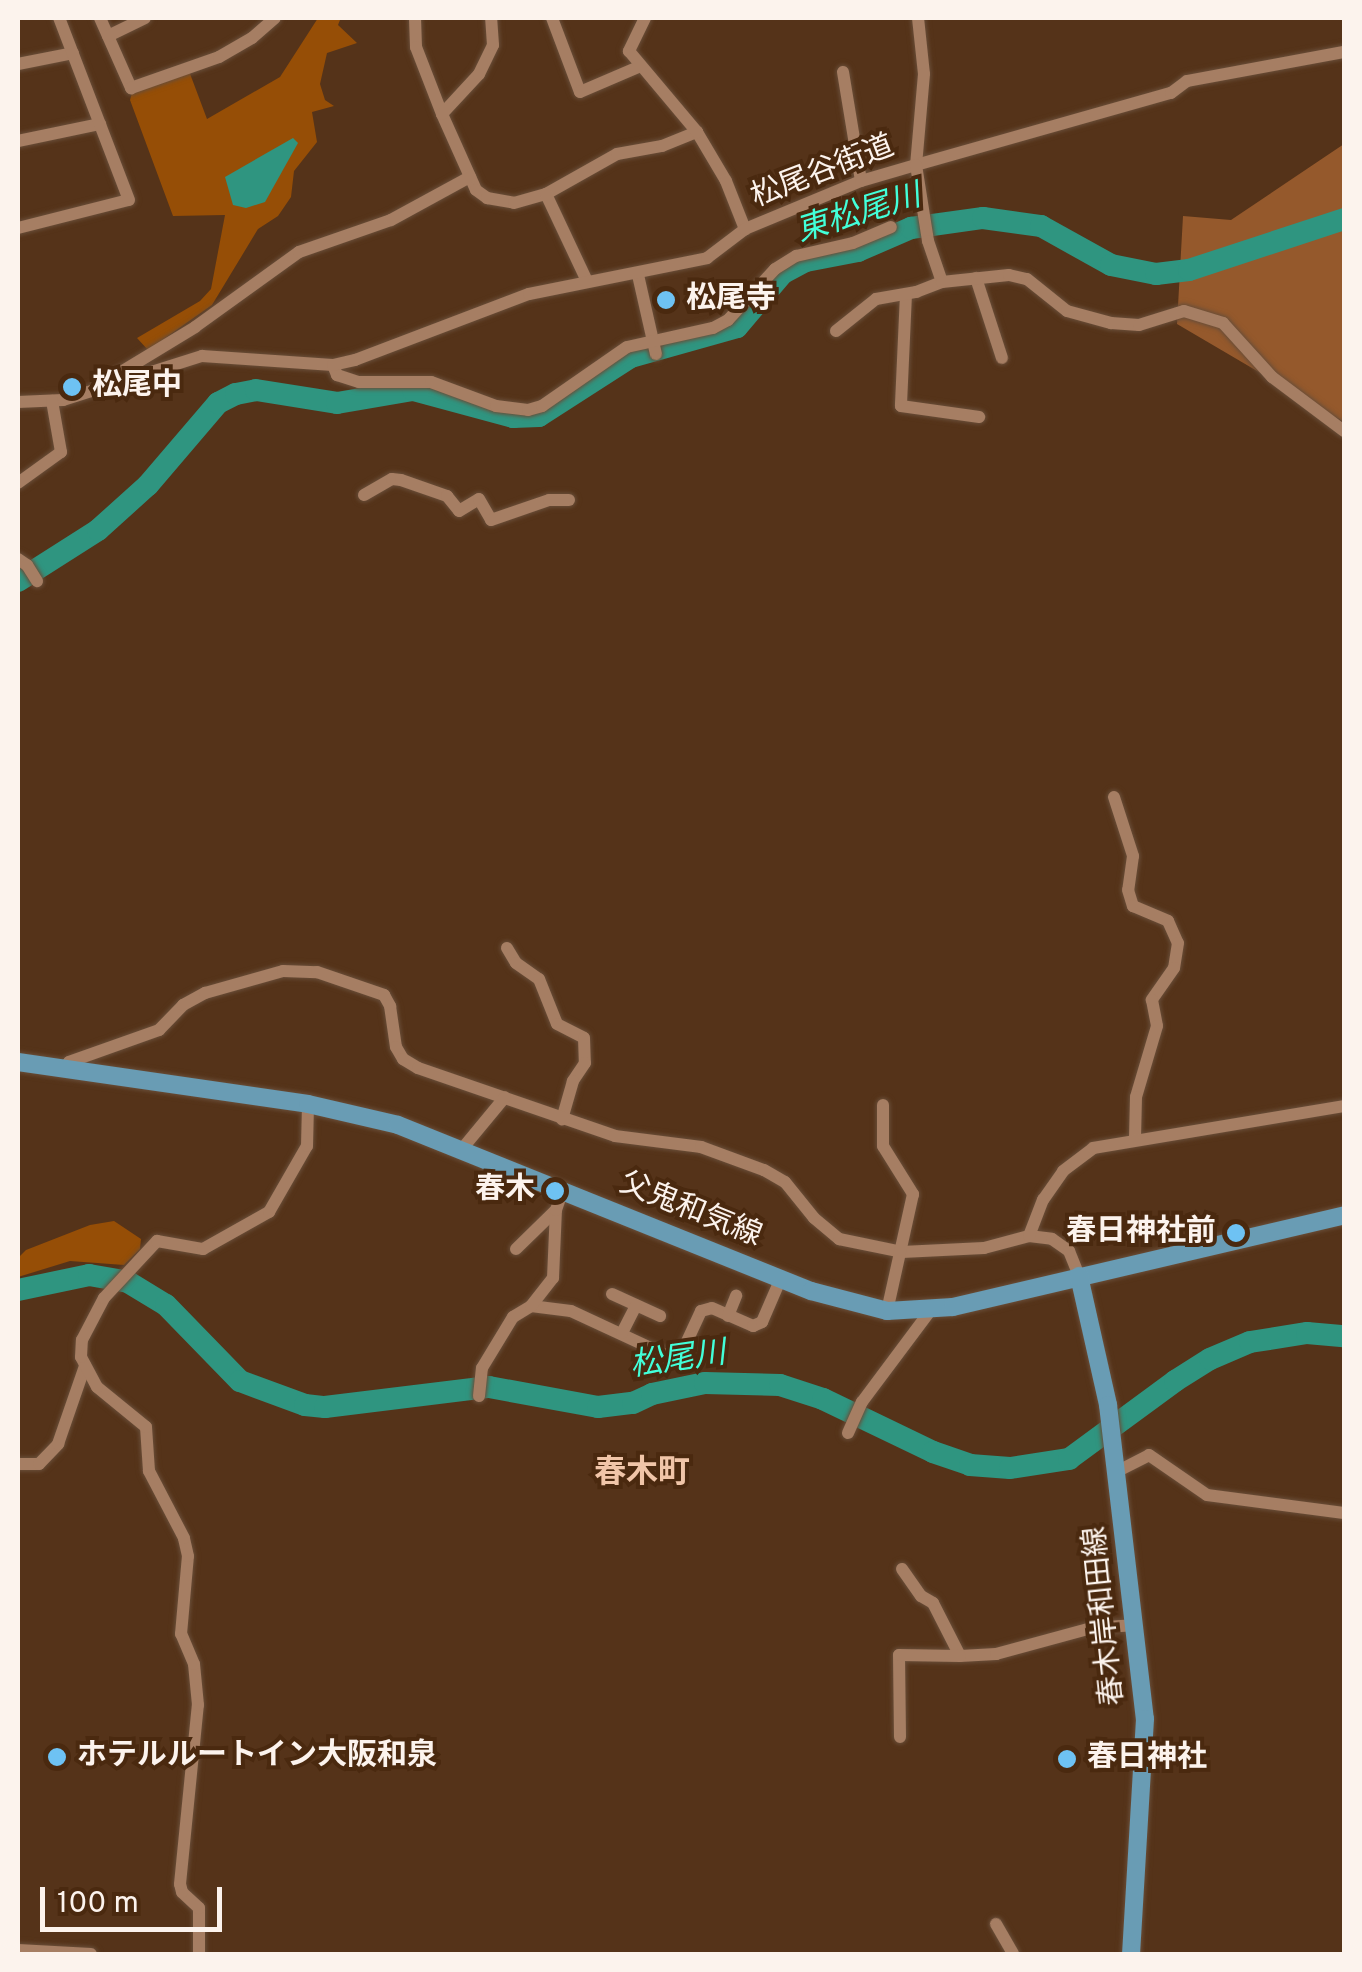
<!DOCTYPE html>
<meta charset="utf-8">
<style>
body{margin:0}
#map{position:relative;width:1362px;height:1972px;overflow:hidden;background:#553319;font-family:Overpass,"Noto Sans JP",sans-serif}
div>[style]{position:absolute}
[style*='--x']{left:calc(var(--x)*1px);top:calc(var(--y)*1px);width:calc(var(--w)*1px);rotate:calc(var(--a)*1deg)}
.green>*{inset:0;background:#964e06}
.forest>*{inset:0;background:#95592c}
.water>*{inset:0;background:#2f9580}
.river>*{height:22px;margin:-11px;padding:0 11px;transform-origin:11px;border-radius:11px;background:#2f9580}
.roads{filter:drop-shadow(0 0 2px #694e39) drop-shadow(0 0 2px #694e39)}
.minor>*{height:12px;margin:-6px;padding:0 6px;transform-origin:6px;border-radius:6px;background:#a67e63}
.major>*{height:18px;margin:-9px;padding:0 9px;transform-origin:9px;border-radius:9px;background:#699cb4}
.dots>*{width:28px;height:28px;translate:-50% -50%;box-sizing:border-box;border:5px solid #4a290f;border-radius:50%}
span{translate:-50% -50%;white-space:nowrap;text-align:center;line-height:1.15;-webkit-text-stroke:8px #4a290f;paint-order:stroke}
.street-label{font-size:30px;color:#fcf3ed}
.poi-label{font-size:30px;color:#fcf3ed;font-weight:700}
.left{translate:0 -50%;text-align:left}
.right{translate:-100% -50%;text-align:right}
.water-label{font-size:32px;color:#42ffd9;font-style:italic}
.neighbourhood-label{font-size:32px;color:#f0c5a8;font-weight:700}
.frame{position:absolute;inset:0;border:20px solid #fcf3ed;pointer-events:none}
.scale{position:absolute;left:40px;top:1887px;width:182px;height:45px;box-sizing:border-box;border:5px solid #fcf3ed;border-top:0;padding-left:12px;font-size:30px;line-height:35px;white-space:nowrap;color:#fcf3ed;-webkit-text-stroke:8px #4a290f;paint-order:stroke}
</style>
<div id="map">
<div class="green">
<div style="clip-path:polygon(318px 18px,340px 20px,338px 25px,357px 43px,327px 53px,320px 84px,325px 100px,334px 106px,312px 112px,317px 142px,294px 171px,291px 197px,278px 216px,258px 229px,212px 305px,148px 350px,137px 338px,200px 301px,211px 289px,225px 215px,173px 216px,130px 100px,132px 93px,189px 71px,207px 119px,280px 77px)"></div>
<div style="clip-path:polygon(114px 1221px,141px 1239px,140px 1249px,124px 1265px,70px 1261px,18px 1277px,18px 1258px,26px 1250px,90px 1225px)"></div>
</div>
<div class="forest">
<div style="clip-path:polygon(1344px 144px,1344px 422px,1177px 324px,1183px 216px,1231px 220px)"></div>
</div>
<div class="water">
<div style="clip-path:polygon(293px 138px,298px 143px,265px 202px,246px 208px,233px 205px,225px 177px)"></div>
</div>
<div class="river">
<div style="--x:18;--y:581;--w:95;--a:-32.5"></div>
<div style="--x:98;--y:530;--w:67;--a:-42"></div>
<div style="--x:148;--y:485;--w:108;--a:-49.5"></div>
<div style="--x:218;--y:403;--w:20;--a:-27"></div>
<div style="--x:236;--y:394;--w:20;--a:-11"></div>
<div style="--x:256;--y:390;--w:82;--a:9.1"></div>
<div style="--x:337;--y:403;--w:77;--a:-9.7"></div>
<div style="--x:413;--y:390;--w:104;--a:15.1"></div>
<div style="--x:513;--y:417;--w:26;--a:-2"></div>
<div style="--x:539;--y:416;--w:109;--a:-32.7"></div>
<div style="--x:631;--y:357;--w:110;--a:-15.8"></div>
<div style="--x:737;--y:327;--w:71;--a:-49.6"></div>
<div style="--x:783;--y:273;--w:26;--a:-28"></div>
<div style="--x:806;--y:261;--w:53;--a:-10.9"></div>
<div style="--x:858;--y:251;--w:58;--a:-23.5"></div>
<div style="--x:911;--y:228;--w:73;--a:-7.9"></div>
<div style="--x:983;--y:218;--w:59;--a:7.9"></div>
<div style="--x:1041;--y:226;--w:80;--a:29.1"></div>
<div style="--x:1111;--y:265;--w:46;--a:11.3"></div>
<div style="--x:1156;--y:274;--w:33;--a:-7"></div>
<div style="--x:1189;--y:270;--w:163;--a:-18.2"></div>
<div style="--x:18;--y:1290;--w:73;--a:-11.9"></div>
<div style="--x:89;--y:1275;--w:40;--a:10"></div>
<div style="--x:128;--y:1282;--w:44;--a:31.2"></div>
<div style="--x:166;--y:1305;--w:106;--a:45.8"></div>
<div style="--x:240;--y:1381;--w:69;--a:20.3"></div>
<div style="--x:305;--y:1405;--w:20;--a:6"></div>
<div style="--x:325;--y:1407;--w:165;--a:-7"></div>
<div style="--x:489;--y:1387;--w:111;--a:10.4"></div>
<div style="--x:598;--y:1407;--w:35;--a:-7"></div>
<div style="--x:633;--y:1403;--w:21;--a:-25"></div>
<div style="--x:652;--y:1394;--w:54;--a:-11.7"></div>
<div style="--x:705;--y:1383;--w:75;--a:1.5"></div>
<div style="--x:780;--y:1385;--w:45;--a:18"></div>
<div style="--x:823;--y:1399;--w:122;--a:25.7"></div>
<div style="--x:933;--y:1452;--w:39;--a:19"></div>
<div style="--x:970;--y:1465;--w:40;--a:4.3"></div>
<div style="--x:1010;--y:1468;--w:60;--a:-8.7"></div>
<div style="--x:1069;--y:1459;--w:132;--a:-36.3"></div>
<div style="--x:1175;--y:1381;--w:41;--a:-32.2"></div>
<div style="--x:1210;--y:1359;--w:43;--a:-23"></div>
<div style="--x:1250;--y:1342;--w:58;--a:-9"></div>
<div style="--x:1307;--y:1333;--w:37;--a:5"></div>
</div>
<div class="roads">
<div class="minor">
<div style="--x:100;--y:18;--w:77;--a:66.1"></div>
<div style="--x:131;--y:88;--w:93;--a:-19.4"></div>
<div style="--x:219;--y:57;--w:38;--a:-30"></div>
<div style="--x:252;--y:38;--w:30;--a:-41"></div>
<div style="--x:415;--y:18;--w:29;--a:88"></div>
<div style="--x:416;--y:47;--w:72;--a:68.8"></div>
<div style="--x:442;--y:114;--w:83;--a:65.9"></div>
<div style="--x:476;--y:190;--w:14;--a:36"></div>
<div style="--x:487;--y:198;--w:27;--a:10"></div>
<div style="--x:514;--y:203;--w:33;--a:-16"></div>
<div style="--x:546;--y:194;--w:81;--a:-29.4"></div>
<div style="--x:617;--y:154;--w:46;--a:-10.1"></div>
<div style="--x:662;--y:146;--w:38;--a:-22"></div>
<div style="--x:697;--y:132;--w:57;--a:59.4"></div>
<div style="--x:726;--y:181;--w:52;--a:68.4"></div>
<div style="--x:552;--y:18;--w:79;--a:69.3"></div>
<div style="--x:580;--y:92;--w:66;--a:-23.1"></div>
<div style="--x:645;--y:18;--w:37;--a:116"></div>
<div style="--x:629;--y:51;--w:106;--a:50"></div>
<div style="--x:918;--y:18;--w:56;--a:83.9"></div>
<div style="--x:924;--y:74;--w:91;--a:95"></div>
<div style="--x:916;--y:165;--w:265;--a:-15.8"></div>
<div style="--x:1171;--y:93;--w:20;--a:-37"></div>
<div style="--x:1187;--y:81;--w:160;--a:-10.5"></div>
<div style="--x:108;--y:36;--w:41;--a:-25.9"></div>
<div style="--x:18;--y:64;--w:56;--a:-11.3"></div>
<div style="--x:843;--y:72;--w:110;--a:80.6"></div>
<div style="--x:442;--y:114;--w:54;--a:-47.2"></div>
<div style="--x:479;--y:74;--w:32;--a:-64"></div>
<div style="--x:493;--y:45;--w:27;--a:-94"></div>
<div style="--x:18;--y:141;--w:84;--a:-11.7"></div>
<div style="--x:546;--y:194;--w:96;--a:64.8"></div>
<div style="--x:18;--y:228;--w:114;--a:-14.2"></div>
<div style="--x:129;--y:200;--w:195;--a:-111"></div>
<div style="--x:638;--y:275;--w:81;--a:77.2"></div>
<div style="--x:976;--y:278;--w:84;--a:72"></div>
<div style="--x:906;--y:294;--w:112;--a:92.6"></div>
<div style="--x:901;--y:406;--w:79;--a:8"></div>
<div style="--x:836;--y:331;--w:51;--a:-38.7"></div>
<div style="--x:876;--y:299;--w:41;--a:-9.9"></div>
<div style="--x:916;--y:292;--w:28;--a:-21"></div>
<div style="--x:333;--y:365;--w:11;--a:68"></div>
<div style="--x:337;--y:375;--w:23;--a:18"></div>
<div style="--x:359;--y:382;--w:72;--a:0"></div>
<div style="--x:431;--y:382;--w:69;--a:20.3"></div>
<div style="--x:496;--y:406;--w:32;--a:7"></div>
<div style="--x:528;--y:410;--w:15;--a:-16"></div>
<div style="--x:542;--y:406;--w:103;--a:-34.8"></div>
<div style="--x:627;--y:347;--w:88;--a:-12.5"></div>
<div style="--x:713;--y:328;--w:17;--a:-28"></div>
<div style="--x:728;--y:320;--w:69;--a:-47.3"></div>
<div style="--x:775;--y:269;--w:25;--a:-32"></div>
<div style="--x:796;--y:256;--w:58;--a:-12.8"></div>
<div style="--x:853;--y:243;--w:41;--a:-22.8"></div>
<div style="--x:108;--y:380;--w:102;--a:-31.3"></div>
<div style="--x:195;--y:327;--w:128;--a:-35.8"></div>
<div style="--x:299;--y:252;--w:97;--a:-19.2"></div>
<div style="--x:391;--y:220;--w:90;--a:-28.6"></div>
<div style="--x:18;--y:402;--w:45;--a:-2.5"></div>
<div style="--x:63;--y:400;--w:146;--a:-17.6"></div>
<div style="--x:202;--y:356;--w:131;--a:3.9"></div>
<div style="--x:333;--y:365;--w:23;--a:-13"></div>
<div style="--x:355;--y:360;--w:186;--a:-20.8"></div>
<div style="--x:529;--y:294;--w:182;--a:-11.4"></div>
<div style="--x:707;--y:258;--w:48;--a:-37.3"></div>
<div style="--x:745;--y:229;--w:126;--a:-22.5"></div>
<div style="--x:861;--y:181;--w:57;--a:-16.2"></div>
<div style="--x:916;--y:165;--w:77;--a:81"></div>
<div style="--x:928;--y:241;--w:43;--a:71.1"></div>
<div style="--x:942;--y:282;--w:67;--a:-6"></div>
<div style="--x:1009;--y:275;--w:18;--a:13"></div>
<div style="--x:1027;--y:279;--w:51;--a:38.7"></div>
<div style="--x:1067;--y:311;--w:46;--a:15.3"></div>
<div style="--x:1111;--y:323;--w:28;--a:4"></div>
<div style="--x:1139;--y:325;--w:47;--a:-17.3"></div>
<div style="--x:1184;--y:311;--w:41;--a:17.1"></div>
<div style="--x:1223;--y:323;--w:73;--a:47.8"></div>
<div style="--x:1272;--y:377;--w:90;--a:36.9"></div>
<div style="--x:18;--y:483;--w:53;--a:-35.8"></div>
<div style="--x:61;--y:452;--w:52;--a:-100"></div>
<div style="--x:364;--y:495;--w:32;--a:-30"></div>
<div style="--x:392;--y:479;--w:9;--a:6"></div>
<div style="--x:401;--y:480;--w:49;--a:19.2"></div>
<div style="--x:447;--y:496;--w:19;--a:51"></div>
<div style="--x:459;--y:511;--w:23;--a:-31"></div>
<div style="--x:479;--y:499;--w:24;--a:60"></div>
<div style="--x:491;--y:520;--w:61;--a:-19"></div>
<div style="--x:549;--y:500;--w:20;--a:0"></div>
<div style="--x:18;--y:559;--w:11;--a:34"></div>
<div style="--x:27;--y:565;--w:19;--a:58"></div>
<div style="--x:1114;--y:797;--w:62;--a:72.1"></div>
<div style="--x:1133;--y:856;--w:34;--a:98"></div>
<div style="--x:1128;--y:890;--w:17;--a:73"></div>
<div style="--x:1133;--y:906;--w:38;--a:23"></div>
<div style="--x:1168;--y:921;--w:24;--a:66"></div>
<div style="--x:1178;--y:943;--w:25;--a:99"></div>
<div style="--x:1174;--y:968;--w:39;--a:125"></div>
<div style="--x:1152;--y:1000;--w:26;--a:79"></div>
<div style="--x:1157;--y:1026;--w:74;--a:106.5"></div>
<div style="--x:1136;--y:1097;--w:42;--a:91.4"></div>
<div style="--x:507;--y:948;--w:17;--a:59"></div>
<div style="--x:516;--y:963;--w:28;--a:35"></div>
<div style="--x:539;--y:979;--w:48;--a:68.2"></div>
<div style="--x:557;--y:1024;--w:30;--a:27"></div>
<div style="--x:584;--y:1038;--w:25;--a:88"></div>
<div style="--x:585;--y:1063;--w:22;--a:124"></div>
<div style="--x:573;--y:1081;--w:40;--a:106"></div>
<div style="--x:65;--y:1068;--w:7;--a:-56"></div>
<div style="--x:69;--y:1062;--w:96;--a:-19.6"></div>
<div style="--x:159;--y:1030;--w:35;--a:-46"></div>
<div style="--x:183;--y:1005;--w:25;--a:-29"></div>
<div style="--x:205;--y:993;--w:81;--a:-15.8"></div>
<div style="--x:283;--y:971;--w:34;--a:2"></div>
<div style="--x:317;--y:972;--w:71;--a:18.9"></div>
<div style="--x:384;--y:995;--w:13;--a:61"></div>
<div style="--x:390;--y:1006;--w:41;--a:81.7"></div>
<div style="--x:396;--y:1047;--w:14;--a:60"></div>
<div style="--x:403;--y:1059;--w:17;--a:31"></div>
<div style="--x:418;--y:1068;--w:208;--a:19"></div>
<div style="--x:615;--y:1136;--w:87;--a:7.3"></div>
<div style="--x:701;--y:1147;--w:67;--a:20.1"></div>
<div style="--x:764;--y:1170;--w:24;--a:30"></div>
<div style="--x:785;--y:1182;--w:46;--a:51.1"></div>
<div style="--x:814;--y:1218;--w:33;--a:40"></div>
<div style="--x:839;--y:1239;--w:64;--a:11.7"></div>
<div style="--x:902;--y:1252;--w:82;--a:-2.8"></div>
<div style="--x:984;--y:1248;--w:47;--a:-14.9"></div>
<div style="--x:1029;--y:1236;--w:23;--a:7"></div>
<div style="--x:1052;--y:1239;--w:21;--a:35"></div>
<div style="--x:1069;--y:1251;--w:27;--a:68"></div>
<div style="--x:883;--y:1105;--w:41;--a:90"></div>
<div style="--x:883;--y:1146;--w:57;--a:58"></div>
<div style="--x:913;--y:1194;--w:120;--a:102.5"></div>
<div style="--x:462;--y:1149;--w:67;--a:-50.4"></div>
<div style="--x:1029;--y:1236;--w:39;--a:-69"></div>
<div style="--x:1043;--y:1200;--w:35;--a:-55"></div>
<div style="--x:1063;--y:1171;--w:38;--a:-37"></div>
<div style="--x:1093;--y:1148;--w:254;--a:-9.5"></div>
<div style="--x:516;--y:1249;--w:56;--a:-44.3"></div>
<div style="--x:612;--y:1294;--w:53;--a:24.6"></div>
<div style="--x:531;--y:1306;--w:40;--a:7.1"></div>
<div style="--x:571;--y:1311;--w:109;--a:24.9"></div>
<div style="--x:670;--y:1357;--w:15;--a:-28"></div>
<div style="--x:683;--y:1350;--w:43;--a:-65.2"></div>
<div style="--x:701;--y:1311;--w:11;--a:-15"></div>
<div style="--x:712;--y:1308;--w:45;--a:23.7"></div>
<div style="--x:753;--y:1326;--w:10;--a:-24"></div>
<div style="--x:762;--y:1322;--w:48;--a:-66.6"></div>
<div style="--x:728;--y:1316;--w:22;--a:-68"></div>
<div style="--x:622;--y:1333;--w:31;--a:-63"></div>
<div style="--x:479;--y:1396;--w:28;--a:-84"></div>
<div style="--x:482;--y:1368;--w:60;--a:-58.7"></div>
<div style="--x:513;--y:1317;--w:21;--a:-31"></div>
<div style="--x:531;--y:1306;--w:36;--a:-52"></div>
<div style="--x:553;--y:1278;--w:68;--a:-87.5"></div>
<div style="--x:556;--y:1210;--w:21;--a:-71"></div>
<div style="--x:848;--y:1433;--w:34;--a:-66"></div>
<div style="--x:862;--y:1402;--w:114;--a:-53.2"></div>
<div style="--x:18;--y:1464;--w:21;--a:0"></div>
<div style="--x:39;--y:1464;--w:28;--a:-46"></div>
<div style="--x:58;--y:1444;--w:83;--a:-70.9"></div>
<div style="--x:1118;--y:1471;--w:35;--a:-27"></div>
<div style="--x:1149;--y:1455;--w:70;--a:34.6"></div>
<div style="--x:1207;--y:1495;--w:138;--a:7.5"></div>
<div style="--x:902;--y:1569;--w:33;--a:55"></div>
<div style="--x:921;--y:1596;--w:14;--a:30"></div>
<div style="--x:933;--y:1603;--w:59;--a:63"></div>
<div style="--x:960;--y:1656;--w:36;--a:-3"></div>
<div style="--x:996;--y:1654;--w:99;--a:-15.2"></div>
<div style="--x:1092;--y:1628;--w:44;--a:-3.9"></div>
<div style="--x:900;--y:1737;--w:82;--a:-90.7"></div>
<div style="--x:899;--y:1655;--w:61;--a:0.9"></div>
<div style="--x:996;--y:1924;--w:34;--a:60"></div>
<div style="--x:18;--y:1950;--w:73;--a:3.1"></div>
<div style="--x:199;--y:1954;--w:46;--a:-90"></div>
<div style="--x:199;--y:1908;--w:23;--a:-137"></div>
<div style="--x:182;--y:1892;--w:8;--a:-104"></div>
<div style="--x:180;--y:1884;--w:180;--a:-84.3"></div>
<div style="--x:198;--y:1705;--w:41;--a:-95.6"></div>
<div style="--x:194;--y:1664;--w:33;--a:-113"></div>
<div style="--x:181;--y:1634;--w:78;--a:-84.9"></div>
<div style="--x:188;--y:1556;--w:18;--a:-103"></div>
<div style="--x:184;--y:1538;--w:76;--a:-117.6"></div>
<div style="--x:149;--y:1471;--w:44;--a:-93.9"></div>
<div style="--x:146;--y:1427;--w:63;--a:-140.8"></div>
<div style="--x:97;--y:1387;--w:34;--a:-118"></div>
<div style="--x:81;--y:1357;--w:17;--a:-87"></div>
<div style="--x:82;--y:1340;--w:47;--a:-62.4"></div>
<div style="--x:104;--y:1298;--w:78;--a:-47.1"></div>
<div style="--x:157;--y:1241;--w:47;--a:9.9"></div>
<div style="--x:203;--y:1249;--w:76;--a:-29.3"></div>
<div style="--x:269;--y:1212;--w:76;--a:-60.1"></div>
<div style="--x:307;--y:1146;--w:42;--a:-88.6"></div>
</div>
<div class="major">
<div style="--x:18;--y:1062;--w:293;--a:8.2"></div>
<div style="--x:308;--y:1104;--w:92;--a:13.1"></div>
<div style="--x:398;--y:1125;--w:445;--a:21.9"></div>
<div style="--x:811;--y:1291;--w:79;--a:14.7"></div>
<div style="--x:887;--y:1311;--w:66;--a:-3.5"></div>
<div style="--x:953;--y:1307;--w:402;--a:-13.2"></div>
<div style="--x:1079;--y:1276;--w:132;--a:77.3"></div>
<div style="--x:1108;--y:1405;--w:316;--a:83.3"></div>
<div style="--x:1145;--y:1719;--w:235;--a:93.4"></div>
</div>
</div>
<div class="dots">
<div style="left:666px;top:300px;background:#6ec2f3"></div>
<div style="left:72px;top:387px;background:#6ec2f3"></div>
<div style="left:555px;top:1191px;background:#6ec2f3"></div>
<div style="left:1236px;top:1233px;background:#6ec2f3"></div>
<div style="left:57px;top:1757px;background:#6ec2f3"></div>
<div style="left:1067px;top:1759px;background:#6ec2f3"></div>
</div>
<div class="street-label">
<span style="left:823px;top:173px;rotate:-21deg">松尾谷街道</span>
<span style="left:690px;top:1211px;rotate:22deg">父鬼和気線</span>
<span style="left:1106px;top:1616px;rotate:-96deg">春木岸和田線</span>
</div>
<div class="poi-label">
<span class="left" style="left:686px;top:300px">松尾寺</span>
<span class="left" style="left:92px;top:387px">松尾中</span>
<span class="right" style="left:535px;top:1191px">春木</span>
<span class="right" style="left:1216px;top:1233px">春日神社前</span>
<span class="left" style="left:77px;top:1757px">ホテルルートイン大阪和泉</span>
<span class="left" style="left:1087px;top:1759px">春日神社</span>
</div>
<div class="water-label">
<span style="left:859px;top:215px;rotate:-17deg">東松尾川</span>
<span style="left:678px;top:1361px;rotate:-8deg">松尾川</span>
</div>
<div class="neighbourhood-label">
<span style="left:642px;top:1474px">春木町</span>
</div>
<div class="frame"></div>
<div class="scale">100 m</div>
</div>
